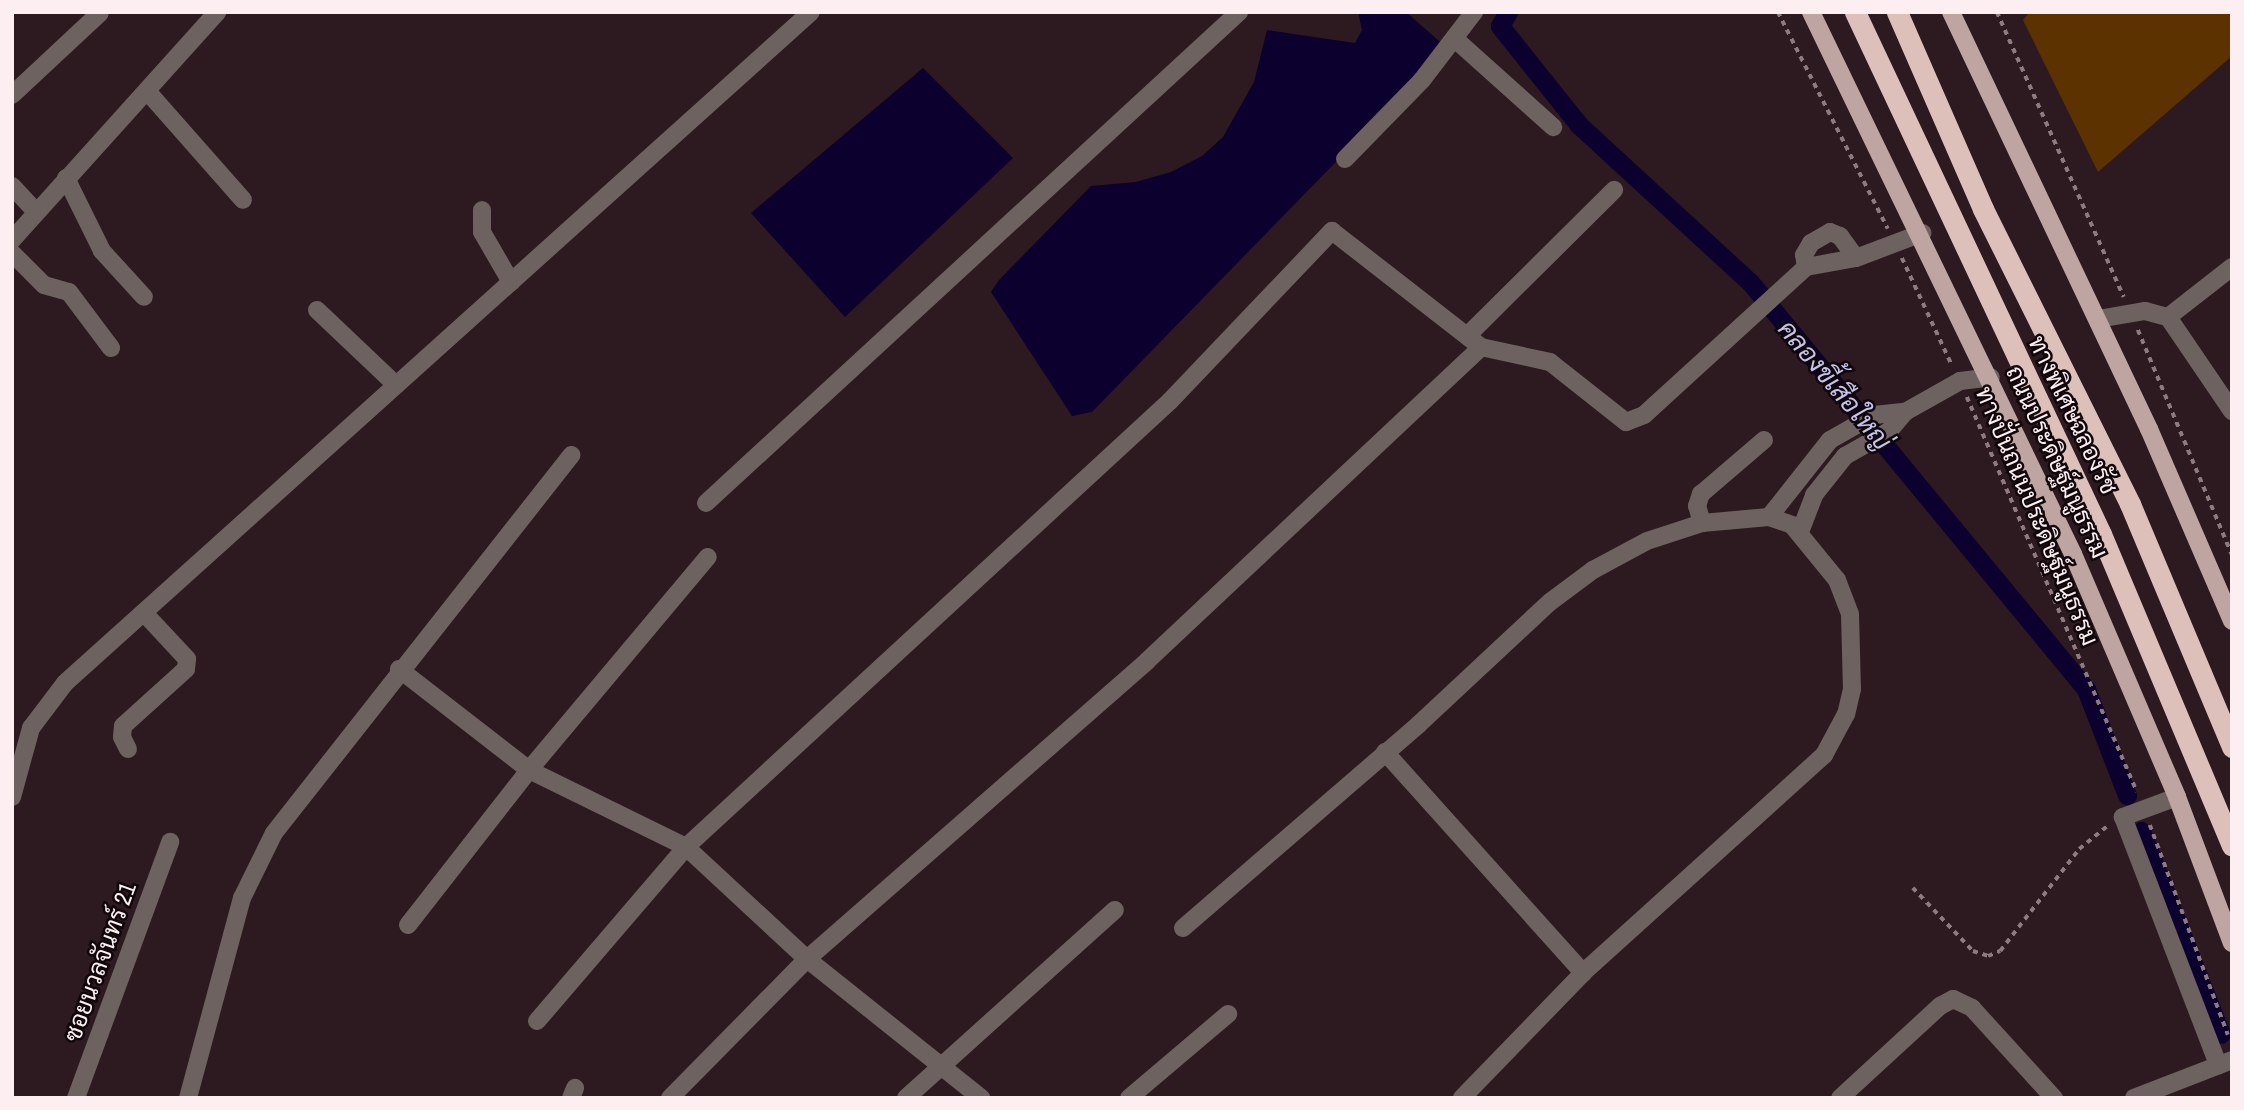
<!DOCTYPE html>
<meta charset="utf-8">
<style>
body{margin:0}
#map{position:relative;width:2244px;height:1110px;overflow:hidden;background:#2d1920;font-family:"Archivo Narrow",Sarabun,sans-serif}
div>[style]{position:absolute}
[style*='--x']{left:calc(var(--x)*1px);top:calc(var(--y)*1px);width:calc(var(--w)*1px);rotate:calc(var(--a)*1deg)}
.green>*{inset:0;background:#5c3300}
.water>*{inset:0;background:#0c002e}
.canal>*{height:19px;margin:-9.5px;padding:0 9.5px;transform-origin:9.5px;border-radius:9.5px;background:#0c002e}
.path>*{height:3.5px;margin-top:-1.75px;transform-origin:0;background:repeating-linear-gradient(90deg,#8d7b81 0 5px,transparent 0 10px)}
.minor>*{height:18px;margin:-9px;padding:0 9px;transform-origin:9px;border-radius:9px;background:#6e6260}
.major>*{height:18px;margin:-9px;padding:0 9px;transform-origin:9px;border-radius:9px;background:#bea5a1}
.highway>*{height:21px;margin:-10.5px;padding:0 10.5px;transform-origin:10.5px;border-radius:10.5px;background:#ddc0ba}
span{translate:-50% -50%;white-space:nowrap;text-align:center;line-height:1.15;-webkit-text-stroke:5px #0f070a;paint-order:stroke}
.street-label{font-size:24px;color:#fdeef2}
.water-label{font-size:26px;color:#c6c4ef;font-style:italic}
.frame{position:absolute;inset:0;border:14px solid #fdeef2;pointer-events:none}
</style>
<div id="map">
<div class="green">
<div style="clip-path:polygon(2030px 12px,2232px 12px,2232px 56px,2098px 172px,2023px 20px)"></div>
</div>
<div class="water">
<div style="clip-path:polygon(1358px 12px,1406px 12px,1447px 48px,1092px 412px,1072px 416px,991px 292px,999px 280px,1091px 186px,1136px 182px,1171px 172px,1202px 156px,1223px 137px,1254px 82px,1267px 30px,1355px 43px,1362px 30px)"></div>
<div style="clip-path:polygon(923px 68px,1013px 158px,845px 317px,751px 213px)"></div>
</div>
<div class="canal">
<div style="--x:1508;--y:12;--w:16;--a:120"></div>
<div style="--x:1500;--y:26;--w:127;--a:51.4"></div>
<div style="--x:1579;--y:125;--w:232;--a:42.6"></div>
<div style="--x:1750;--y:282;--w:528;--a:50.46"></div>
<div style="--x:2086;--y:689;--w:114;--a:68.9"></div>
<div style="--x:2141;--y:831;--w:218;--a:68.5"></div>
</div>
<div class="path">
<div style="--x:1778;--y:12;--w:243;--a:63.1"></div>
<div style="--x:1997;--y:12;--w:312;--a:66"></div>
<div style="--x:1902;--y:258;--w:118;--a:65"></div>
<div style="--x:2138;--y:330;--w:244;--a:67.3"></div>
<div style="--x:1967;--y:397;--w:430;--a:66.7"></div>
<div style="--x:2150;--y:825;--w:224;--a:69.6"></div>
<div style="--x:1913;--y:888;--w:87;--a:46.4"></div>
<div style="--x:1973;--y:951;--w:16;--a:18"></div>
<div style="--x:1988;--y:956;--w:13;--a:-23"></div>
<div style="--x:2000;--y:951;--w:129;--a:-52.2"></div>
<div style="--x:2079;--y:849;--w:38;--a:-39"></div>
</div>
<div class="minor">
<div style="--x:1455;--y:39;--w:132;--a:41.9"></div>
<div style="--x:147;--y:91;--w:145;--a:48.6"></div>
<div style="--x:12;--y:95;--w:120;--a:-43"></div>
<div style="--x:1345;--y:159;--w:110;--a:-45.7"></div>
<div style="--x:1422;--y:80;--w:86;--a:-52.6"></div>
<div style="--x:66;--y:178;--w:81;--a:63.7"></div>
<div style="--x:102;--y:251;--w:62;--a:47.6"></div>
<div style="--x:12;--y:186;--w:35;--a:47"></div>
<div style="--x:482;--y:210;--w:22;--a:90"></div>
<div style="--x:482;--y:232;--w:58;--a:59.9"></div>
<div style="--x:12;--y:240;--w:307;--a:-48"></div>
<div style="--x:12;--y:253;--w:45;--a:45"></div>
<div style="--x:44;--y:285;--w:26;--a:16"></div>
<div style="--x:69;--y:292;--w:70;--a:53.1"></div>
<div style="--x:1806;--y:267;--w:12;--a:-99"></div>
<div style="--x:1804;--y:255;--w:14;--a:-60"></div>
<div style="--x:1811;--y:243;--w:22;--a:-30"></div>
<div style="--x:1830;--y:232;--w:11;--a:22"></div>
<div style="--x:1840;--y:236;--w:27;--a:54"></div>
<div style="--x:317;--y:310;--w:109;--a:43.5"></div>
<div style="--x:2168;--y:317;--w:81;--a:-38"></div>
<div style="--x:2098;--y:319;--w:48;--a:-9.7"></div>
<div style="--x:2145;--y:311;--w:24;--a:15"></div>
<div style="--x:2168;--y:317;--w:114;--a:55.8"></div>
<div style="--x:1468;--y:335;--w:206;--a:-44.8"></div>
<div style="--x:706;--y:503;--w:725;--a:-42.65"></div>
<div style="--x:1769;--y:517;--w:98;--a:-51.6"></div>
<div style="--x:1830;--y:440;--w:51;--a:-29.6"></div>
<div style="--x:1874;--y:415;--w:31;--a:-6"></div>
<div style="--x:1702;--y:523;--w:18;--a:-106"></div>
<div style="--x:1697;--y:506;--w:13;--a:-72"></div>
<div style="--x:1701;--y:494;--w:83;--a:-40.6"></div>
<div style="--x:1800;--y:532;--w:40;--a:-69"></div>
<div style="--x:1814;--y:495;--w:50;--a:-51.5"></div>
<div style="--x:1845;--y:456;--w:51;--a:-29.6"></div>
<div style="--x:1889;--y:431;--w:25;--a:-50"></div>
<div style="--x:1905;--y:412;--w:63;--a:-29.4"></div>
<div style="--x:1960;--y:381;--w:31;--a:-7"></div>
<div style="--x:399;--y:669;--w:165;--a:37.8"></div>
<div style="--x:529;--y:770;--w:175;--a:26.1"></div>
<div style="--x:686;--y:847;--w:165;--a:42.8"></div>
<div style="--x:807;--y:959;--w:223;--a:38.6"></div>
<div style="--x:128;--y:749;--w:13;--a:-117"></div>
<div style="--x:122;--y:737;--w:11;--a:-85"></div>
<div style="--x:123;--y:726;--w:85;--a:-42.1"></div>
<div style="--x:186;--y:669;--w:10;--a:-84"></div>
<div style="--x:187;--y:659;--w:62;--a:-133"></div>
<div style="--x:1385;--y:752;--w:297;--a:48.1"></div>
<div style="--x:12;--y:797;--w:72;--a:-74.6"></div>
<div style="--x:31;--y:728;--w:56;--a:-52.9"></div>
<div style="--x:65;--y:683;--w:1003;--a:-41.97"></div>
<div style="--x:2177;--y:797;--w:58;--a:159.7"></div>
<div style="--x:2123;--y:817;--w:266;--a:69"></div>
<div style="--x:408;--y:925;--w:197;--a:-52"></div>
<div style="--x:529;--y:770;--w:278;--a:-50"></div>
<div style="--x:1183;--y:928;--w:311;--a:-40.8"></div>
<div style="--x:1418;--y:725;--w:180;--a:-43"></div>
<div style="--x:1550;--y:602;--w:54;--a:-36.7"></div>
<div style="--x:1593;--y:570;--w:61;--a:-28.2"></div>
<div style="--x:1647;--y:541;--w:58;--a:-18.1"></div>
<div style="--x:1702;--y:523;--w:67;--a:-5.1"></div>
<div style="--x:1769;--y:517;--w:24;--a:19"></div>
<div style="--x:1792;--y:525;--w:71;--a:50.7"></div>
<div style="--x:1837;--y:580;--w:36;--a:69"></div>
<div style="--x:1850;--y:614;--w:75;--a:88.5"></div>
<div style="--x:1852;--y:689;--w:26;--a:103"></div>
<div style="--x:1846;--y:714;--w:47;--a:118.2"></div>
<div style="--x:1824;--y:755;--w:325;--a:137.9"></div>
<div style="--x:1583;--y:973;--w:174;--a:134.1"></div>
<div style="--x:537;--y:1021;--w:229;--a:-49.4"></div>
<div style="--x:686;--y:847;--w:658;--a:-42.66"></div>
<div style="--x:1170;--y:401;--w:235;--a:-46.4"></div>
<div style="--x:1332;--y:231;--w:189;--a:37.9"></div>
<div style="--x:1481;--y:347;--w:71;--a:12.3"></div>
<div style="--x:1550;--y:362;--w:97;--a:38.3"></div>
<div style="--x:1626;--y:422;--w:19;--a:-21"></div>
<div style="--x:1644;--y:415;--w:219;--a:-42.4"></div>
<div style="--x:1806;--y:267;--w:51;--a:-10.2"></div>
<div style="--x:1856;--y:258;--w:71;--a:-20.7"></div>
<div style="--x:76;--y:1098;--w:273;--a:-69.8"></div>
<div style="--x:188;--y:1098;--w:207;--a:-74.9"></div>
<div style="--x:242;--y:898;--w:72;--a:-63.8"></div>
<div style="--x:274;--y:833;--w:481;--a:-51.8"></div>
<div style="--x:571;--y:1098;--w:11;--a:-68"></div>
<div style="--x:670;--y:1098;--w:195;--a:-45.4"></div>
<div style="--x:807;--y:959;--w:452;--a:-41.2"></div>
<div style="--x:1147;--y:661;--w:458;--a:-43.2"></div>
<div style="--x:906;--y:1098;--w:281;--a:-42"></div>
<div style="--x:1129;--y:1098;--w:130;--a:-40.3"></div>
<div style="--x:1840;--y:1098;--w:136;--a:-42.6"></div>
<div style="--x:1940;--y:1006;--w:15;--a:-28"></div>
<div style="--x:1953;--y:999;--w:21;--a:25"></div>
<div style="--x:1972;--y:1008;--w:122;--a:47.7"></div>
<div style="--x:2134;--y:1098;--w:105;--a:-21.2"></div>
</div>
<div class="major">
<div style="--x:1811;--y:12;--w:602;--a:64.2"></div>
<div style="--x:2073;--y:554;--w:264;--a:66.8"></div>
<div style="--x:2177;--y:797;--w:156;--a:69.4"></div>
<div style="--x:1951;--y:12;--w:462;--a:64.6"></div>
<div style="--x:2149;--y:429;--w:209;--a:66.6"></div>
</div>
<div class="highway">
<div style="--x:1855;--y:12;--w:577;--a:64.77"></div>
<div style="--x:2101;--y:534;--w:338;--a:67.2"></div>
<div style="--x:1897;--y:12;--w:215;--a:66.4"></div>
<div style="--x:1983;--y:209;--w:330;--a:63.5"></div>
<div style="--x:2130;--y:504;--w:264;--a:67.2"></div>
</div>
<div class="street-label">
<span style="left:2073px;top:415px;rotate:64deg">ทางพิเศษฉลองรัช</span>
<span style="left:2057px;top:462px;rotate:65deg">ถนนประดิษฐ์มนูธรรม</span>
<span style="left:2037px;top:516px;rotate:67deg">ทางปั่นถนนประดิษฐ์มนูธรรม</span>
<span style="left:100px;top:962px;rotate:-70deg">ซอยนวลจันทร์ 21</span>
</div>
<div class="water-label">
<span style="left:1835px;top:385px;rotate:50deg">คลองขี้เสือใหญ่</span>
</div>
<div class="frame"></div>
</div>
